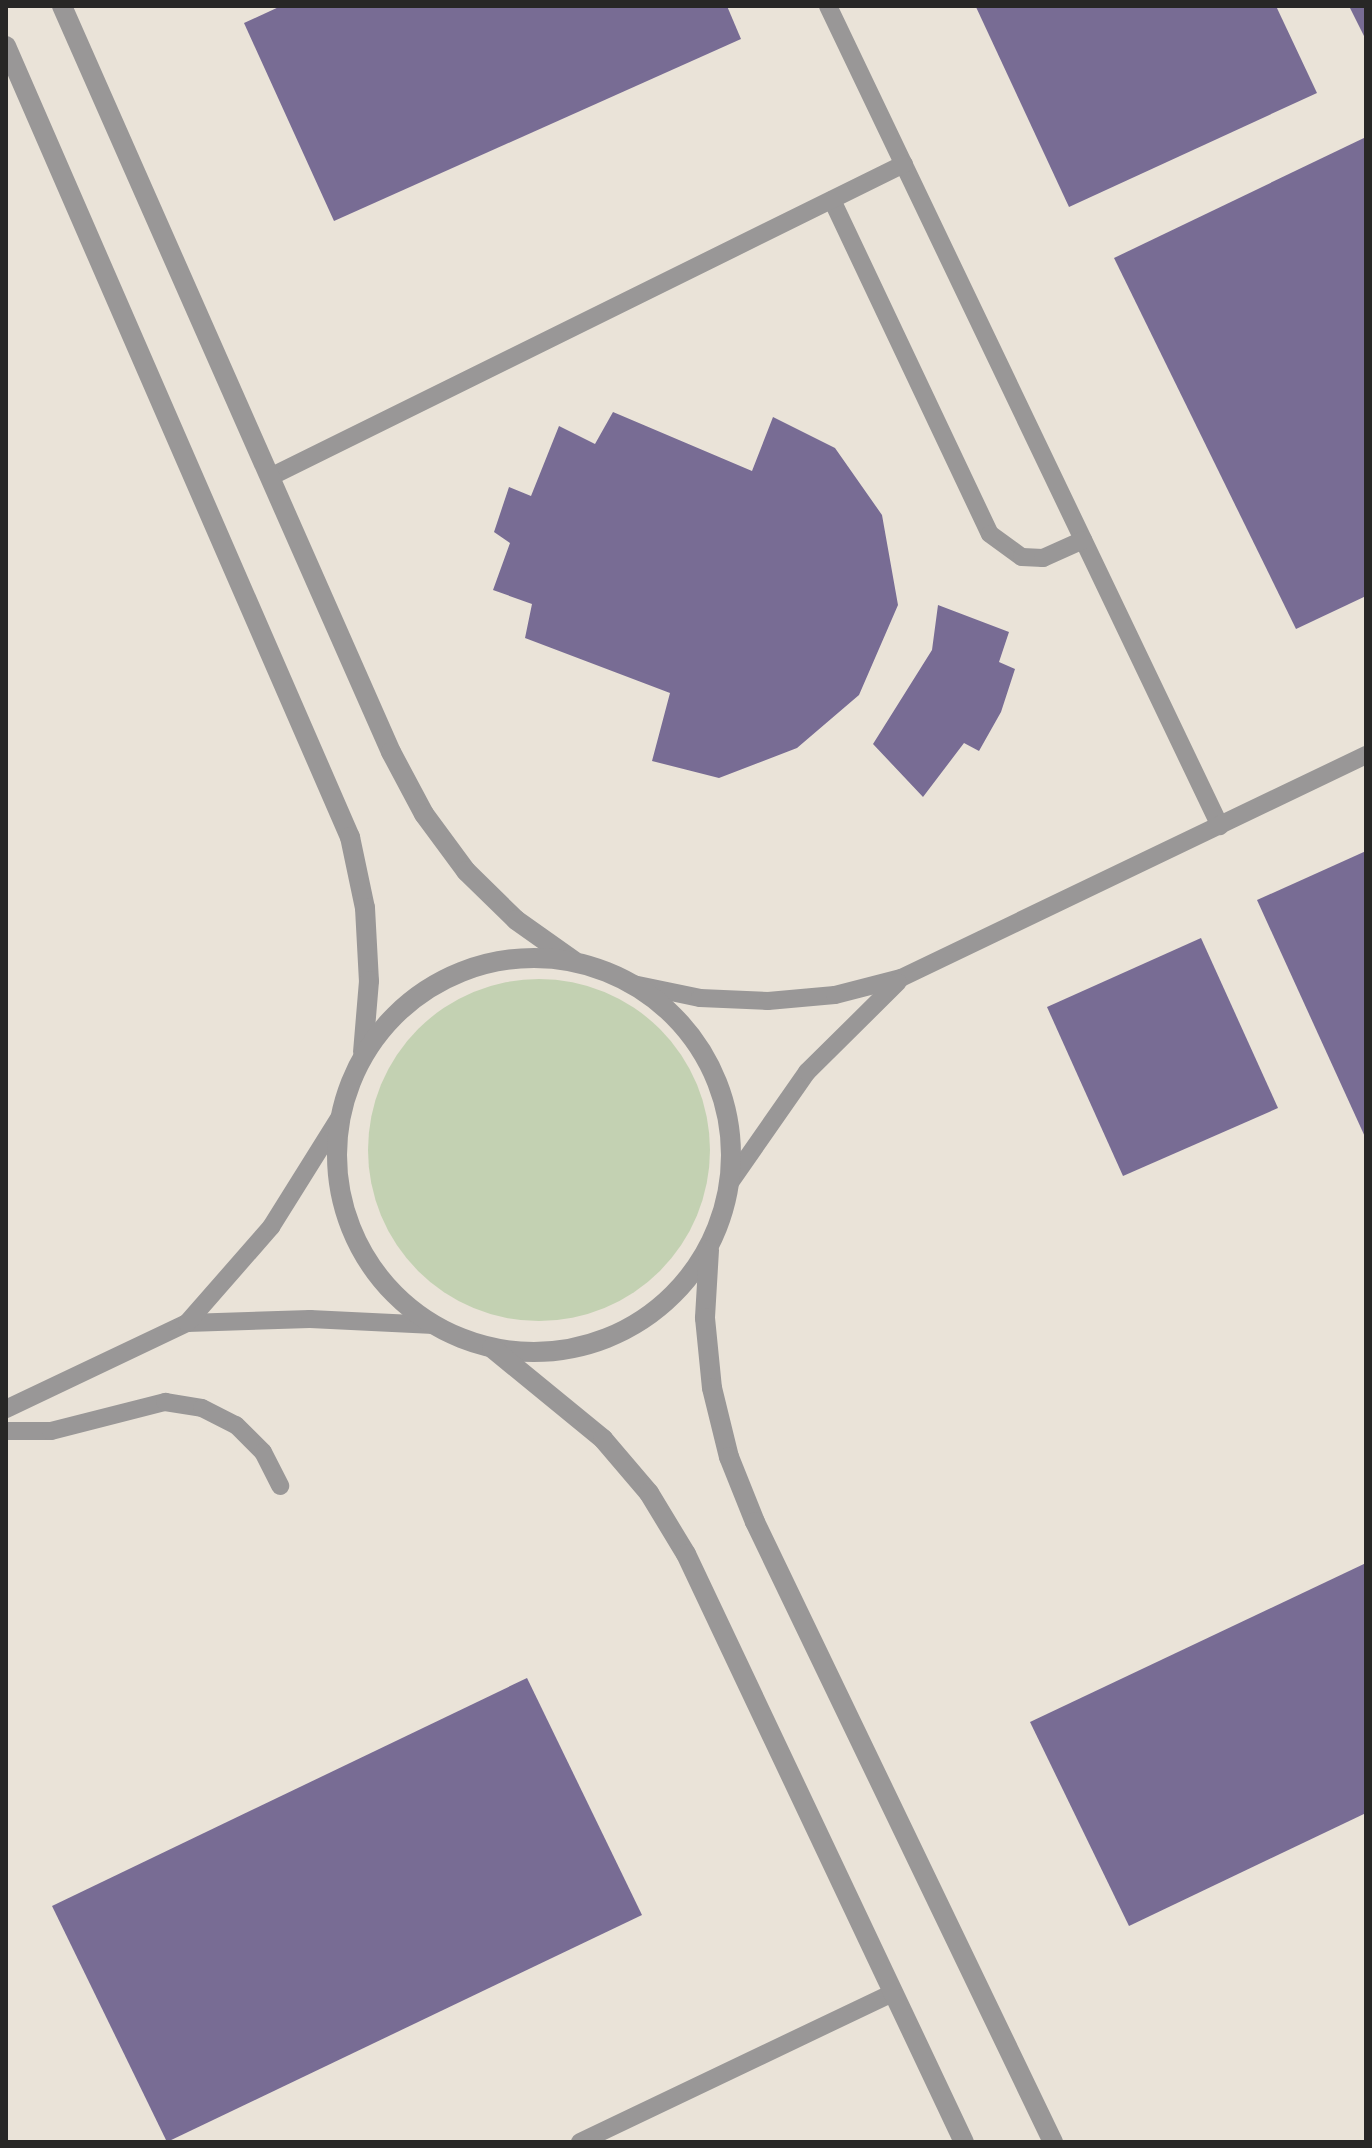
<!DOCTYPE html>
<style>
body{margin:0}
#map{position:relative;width:1372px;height:2148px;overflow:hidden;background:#f1eee9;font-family:Georgia,serif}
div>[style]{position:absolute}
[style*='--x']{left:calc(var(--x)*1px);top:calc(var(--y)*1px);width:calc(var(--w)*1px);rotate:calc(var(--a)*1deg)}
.built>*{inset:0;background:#eae3d8}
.green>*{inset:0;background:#c3d1b2}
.round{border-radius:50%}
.building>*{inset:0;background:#786c94}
.lane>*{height:18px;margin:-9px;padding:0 9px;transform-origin:9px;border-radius:9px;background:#999797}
.street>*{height:20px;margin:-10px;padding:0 10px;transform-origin:10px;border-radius:10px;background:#999797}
.street>.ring{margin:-10px;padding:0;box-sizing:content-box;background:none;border:20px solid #999797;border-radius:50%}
span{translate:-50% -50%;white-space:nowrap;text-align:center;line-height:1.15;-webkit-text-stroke:7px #f1eee9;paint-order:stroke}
.frame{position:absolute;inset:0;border:8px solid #282726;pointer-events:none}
</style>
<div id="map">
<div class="built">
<div style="clip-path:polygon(6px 6px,1366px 6px,1366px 2142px,6px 2142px)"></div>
</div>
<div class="green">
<div class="round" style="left:368px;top:979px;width:342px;height:342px"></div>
</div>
<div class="building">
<div style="clip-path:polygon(281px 6px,727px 6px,741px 39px,334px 221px,244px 23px)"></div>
<div style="clip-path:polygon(1276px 6px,1317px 93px,1069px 207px,976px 7px)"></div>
<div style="clip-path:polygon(1349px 6px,1366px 6px,1366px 40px)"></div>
<div style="clip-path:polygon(1366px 137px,1366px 596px,1296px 629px,1114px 258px)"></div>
<div style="clip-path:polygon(613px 412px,752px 471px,773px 417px,835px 448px,882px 515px,898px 605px,859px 695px,797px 748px,719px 778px,652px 761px,670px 693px,525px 638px,532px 604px,493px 590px,510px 543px,494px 532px,509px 487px,531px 496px,559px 426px,595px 444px)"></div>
<div style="clip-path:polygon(938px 605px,1009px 632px,999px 662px,1015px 669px,1001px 712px,979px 751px,964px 743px,923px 797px,873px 744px,932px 650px)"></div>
<div style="clip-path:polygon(1366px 851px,1366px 1139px,1257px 900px)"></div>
<div style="clip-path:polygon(1201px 938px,1278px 1108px,1123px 1176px,1047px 1007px)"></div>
<div style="clip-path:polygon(1366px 1563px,1366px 1813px,1129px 1926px,1030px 1722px)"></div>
<div style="clip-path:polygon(527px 1678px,642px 1915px,167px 2142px,52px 1906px)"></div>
</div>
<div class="lane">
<div style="--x:828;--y:6;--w:909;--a:64.45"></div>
<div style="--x:832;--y:200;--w:369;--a:64.7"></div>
<div style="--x:990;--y:534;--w:39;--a:36"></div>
<div style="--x:1022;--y:557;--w:21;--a:3"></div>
<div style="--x:1043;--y:558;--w:44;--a:-24.2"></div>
<div style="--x:270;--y:477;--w:707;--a:-26.28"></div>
<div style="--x:633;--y:984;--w:68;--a:11.8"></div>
<div style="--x:700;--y:998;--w:68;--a:2.5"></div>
<div style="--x:768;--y:1001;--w:67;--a:-5.1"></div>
<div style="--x:835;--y:995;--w:68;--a:-14.4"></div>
<div style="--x:901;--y:978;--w:516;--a:-25.62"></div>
<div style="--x:731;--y:1181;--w:133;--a:-55.1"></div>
<div style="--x:807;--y:1072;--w:128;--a:-44.7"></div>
<div style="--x:187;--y:1323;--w:123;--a:-1.9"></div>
<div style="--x:310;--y:1319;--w:124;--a:2.8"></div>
<div style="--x:6;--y:1409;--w:200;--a:-25.4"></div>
<div style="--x:187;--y:1323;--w:128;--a:-48.8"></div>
<div style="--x:271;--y:1227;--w:128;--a:-58"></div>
<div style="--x:6;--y:1431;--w:45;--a:0"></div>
<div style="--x:51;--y:1431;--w:118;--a:-14.3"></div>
<div style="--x:165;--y:1402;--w:37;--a:9"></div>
<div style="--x:202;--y:1408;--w:38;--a:27"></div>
<div style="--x:236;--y:1425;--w:38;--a:45"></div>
<div style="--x:263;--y:1452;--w:38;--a:63"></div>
<div style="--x:580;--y:2142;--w:346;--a:-25.5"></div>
</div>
<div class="street">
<div style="--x:62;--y:6;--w:815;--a:66.2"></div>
<div style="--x:391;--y:752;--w:70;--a:62"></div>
<div style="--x:424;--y:814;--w:71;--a:53.6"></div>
<div style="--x:466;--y:871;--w:70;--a:44.4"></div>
<div style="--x:516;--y:920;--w:71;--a:35.3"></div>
<div style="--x:6;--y:46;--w:863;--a:66.5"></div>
<div style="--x:350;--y:837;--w:73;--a:78.1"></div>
<div style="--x:365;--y:908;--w:73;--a:86.9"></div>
<div style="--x:369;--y:981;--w:71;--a:94.8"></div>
<div class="ring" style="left:337px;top:958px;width:374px;height:374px"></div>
<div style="--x:709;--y:1250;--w:68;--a:93.4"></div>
<div style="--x:705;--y:1318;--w:70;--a:84.3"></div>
<div style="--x:712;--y:1388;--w:71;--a:76.2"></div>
<div style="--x:729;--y:1457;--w:70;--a:68.2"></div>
<div style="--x:755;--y:1522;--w:688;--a:64.33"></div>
<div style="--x:492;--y:1348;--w:144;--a:39.3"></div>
<div style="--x:603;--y:1439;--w:71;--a:49.6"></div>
<div style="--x:649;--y:1493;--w:71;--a:58.8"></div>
<div style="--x:686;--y:1554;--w:650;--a:64.7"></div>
</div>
<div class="frame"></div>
</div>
